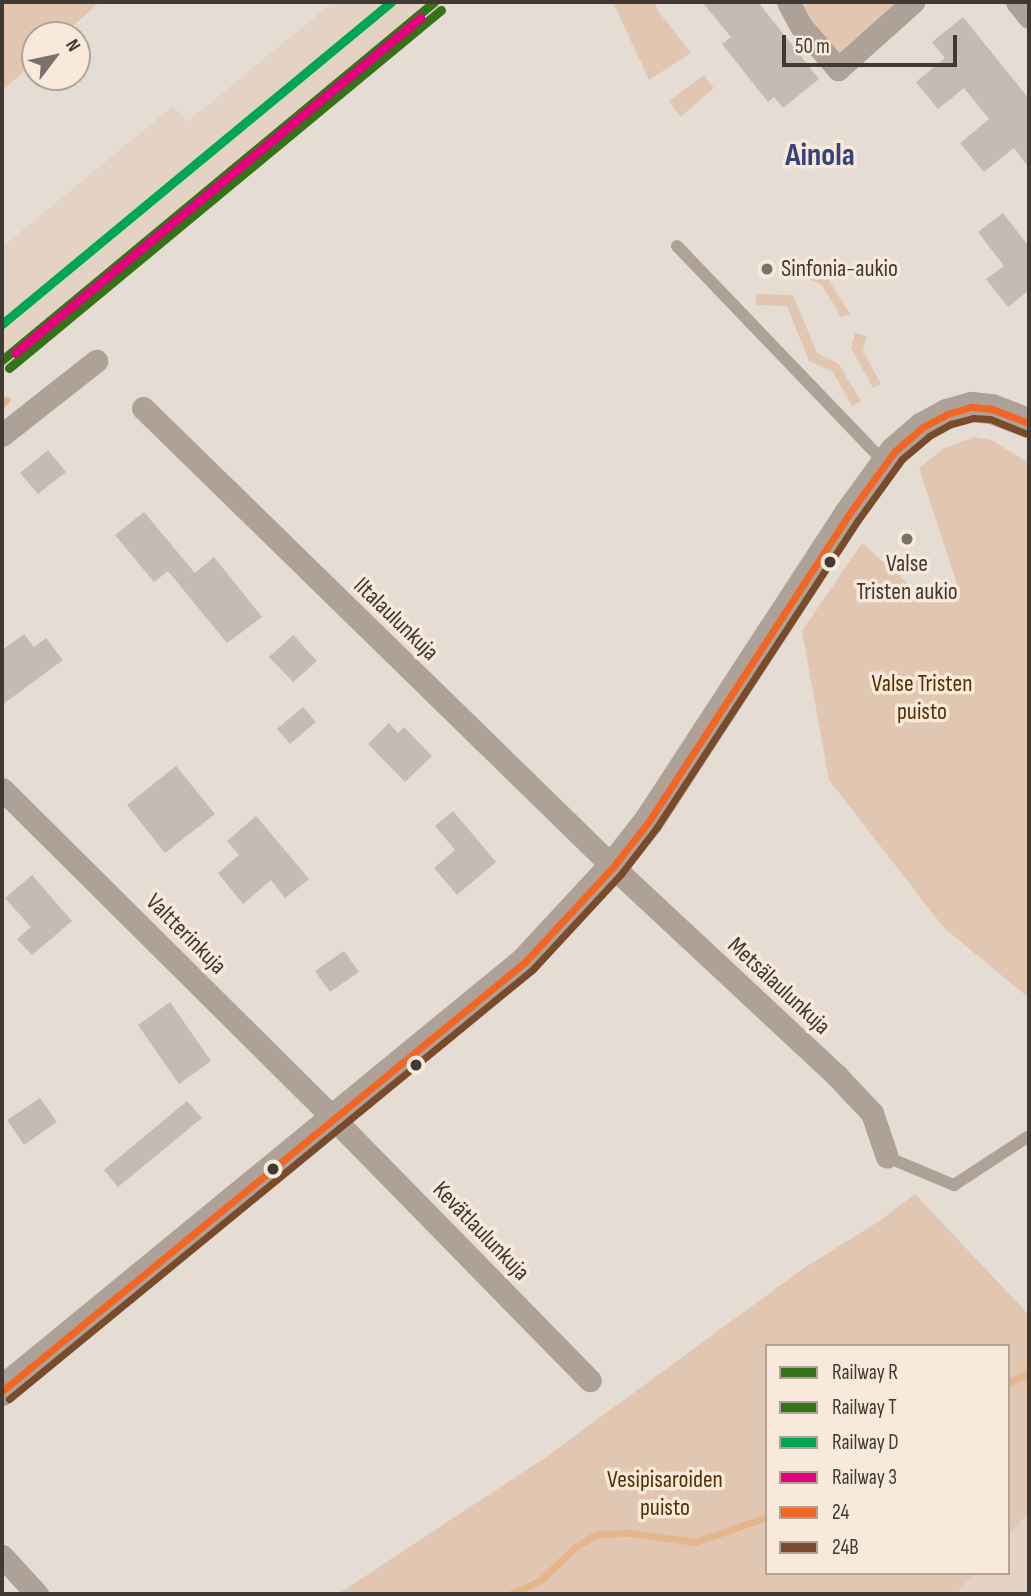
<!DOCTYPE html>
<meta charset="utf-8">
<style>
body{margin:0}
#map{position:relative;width:1031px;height:1596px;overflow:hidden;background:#e5dcd4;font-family:"Sofia Sans Condensed",sans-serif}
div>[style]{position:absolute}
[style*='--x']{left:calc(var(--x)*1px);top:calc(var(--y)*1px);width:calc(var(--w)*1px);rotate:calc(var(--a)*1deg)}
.built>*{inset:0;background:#e4d3c5}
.green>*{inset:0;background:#e1c7b1}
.stream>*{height:7px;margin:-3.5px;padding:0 3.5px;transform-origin:3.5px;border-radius:3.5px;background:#e3b68d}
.building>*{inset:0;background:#c3bcb6}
.service>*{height:12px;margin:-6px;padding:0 6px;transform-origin:6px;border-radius:6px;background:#aea197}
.minor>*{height:23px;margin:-11.5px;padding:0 11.5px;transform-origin:11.5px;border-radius:11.5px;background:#aea197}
.tertiary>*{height:30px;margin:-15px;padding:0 15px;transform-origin:15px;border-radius:15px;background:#aea197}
.bus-1>*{height:7px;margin:-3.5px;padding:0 3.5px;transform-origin:3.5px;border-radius:3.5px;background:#f26522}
.bus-2>*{height:7px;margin:-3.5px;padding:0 3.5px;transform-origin:3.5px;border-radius:3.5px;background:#7a4b2a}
.rail-1>*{height:9px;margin:-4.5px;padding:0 4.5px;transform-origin:4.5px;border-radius:4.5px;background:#357219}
.rail-2>*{height:9px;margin:-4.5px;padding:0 4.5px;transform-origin:4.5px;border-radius:4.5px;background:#357219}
.rail-3>*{height:9px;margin:-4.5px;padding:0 4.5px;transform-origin:4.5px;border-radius:4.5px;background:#00a651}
.rail-4>*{height:9px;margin:-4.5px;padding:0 4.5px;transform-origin:4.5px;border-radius:4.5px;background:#e5007d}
.dots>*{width:19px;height:19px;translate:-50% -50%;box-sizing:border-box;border:4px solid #f9e9db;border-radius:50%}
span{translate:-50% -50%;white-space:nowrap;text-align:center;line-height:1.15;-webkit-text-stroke:7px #f9e9db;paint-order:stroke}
.poi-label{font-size:24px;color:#403934}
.left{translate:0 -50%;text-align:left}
.street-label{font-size:24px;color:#403934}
.park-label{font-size:24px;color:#563002}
.district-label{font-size:32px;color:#36427d;font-weight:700}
.frame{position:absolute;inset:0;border:4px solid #403934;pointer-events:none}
.legend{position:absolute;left:765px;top:1344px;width:245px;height:231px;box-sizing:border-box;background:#f9e9db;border:2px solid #afa398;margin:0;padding:9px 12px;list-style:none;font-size:21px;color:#403934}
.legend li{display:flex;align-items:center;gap:14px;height:35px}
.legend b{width:35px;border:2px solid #afa398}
.north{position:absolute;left:21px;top:21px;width:70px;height:70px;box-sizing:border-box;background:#f9e9db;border:2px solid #afa398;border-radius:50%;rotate:58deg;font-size:19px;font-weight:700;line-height:28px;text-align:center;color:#403934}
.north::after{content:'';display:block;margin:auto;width:24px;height:32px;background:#7a726c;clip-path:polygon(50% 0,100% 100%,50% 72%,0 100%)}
.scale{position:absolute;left:782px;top:35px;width:175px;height:32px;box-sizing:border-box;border:4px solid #403934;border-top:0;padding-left:9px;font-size:21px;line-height:24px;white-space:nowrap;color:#403934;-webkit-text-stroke:5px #f9e9db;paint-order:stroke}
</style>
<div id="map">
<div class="built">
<div style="clip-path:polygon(333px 2px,451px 2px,2px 376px,2px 247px,173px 106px,187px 122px)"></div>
<div style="clip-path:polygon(1029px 1513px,1029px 1594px,956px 1594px,975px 1573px,1008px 1573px,1008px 1536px)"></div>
</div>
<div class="green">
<div style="clip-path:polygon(2px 2px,100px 2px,63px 35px,35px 35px,35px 61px,2px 91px)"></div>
<div style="clip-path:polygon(613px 2px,655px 2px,658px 11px,691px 53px,649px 80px)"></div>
<div style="clip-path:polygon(800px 2px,897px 2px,839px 57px,809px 20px)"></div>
<div style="clip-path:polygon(704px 75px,714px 88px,681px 117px,669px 101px)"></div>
<div style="clip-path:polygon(798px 264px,827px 277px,850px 314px,841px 317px,822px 285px,797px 274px)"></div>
<div style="clip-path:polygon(756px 294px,793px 295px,817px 353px,839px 364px,861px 401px,852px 406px,833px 372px,809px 361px,787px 306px,756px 305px)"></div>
<div style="clip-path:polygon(855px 333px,867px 336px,863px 351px,881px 384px,873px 388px,851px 348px)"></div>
<div style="clip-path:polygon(974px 437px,991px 440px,1029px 463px,1029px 998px,944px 928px,829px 780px,802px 631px,862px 543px,915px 590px,957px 584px,919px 468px,943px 449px)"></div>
<div style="clip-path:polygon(915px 1194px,1029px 1315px,1029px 1513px,1008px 1536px,1008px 1346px,767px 1346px,767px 1573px,975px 1573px,956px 1594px,338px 1594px,546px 1457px,804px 1268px,878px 1222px)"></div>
</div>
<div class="stream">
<div style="--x:2;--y:404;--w:6;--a:-45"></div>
<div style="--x:1008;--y:1383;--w:23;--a:-25"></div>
<div style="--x:511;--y:1594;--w:33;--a:-25"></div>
<div style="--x:541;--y:1580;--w:46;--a:-44.1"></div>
<div style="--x:574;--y:1548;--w:27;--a:-31"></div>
<div style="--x:597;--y:1534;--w:34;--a:-2"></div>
<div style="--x:631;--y:1533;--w:65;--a:8"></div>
<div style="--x:695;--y:1542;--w:76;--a:-19.1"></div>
</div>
<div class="building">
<div style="clip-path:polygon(702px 2px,758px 2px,819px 79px,783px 108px,774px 97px,768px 102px,722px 44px,731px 37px)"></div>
<div style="clip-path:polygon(963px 17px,1029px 99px,1029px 168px,1014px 148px,984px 172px,960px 143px,989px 119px,964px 88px,938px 109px,916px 82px,945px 58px,932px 42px)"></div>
<div style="clip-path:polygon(1003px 213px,1029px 247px,1029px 290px,1008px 307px,986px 279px,1004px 266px,978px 232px)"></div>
<div style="clip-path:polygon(48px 450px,66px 472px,38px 494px,20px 473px)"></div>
<div style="clip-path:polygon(144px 512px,195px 573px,214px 557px,262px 617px,227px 643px,168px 571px,154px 582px,115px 535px)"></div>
<div style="clip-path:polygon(24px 634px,34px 647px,46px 638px,63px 660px,2px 705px,2px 650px)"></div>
<div style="clip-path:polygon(293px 635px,317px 661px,293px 682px,269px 657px)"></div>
<div style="clip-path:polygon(303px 707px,316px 722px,290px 744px,277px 729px)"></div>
<div style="clip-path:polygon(389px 723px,398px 733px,404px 727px,432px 756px,405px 782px,368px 744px)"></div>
<div style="clip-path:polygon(176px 766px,215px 814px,165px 853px,127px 805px)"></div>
<div style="clip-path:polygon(453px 811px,496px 862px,457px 895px,434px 868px,455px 850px,435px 826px)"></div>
<div style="clip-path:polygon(256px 816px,309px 879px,285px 898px,271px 880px,243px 904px,218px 873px,239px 855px,227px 841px)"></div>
<div style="clip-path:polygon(32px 875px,72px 921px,32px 955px,17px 939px,31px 927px,5px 898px)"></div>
<div style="clip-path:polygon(344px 951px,359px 972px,330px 992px,315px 971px)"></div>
<div style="clip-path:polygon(170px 1002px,211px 1061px,179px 1084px,138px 1025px)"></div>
<div style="clip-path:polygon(40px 1098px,57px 1122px,24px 1145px,7px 1120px)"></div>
<div style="clip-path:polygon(187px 1101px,202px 1118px,118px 1187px,104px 1170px)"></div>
</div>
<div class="service">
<div style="--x:677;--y:246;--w:301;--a:46.2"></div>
<div style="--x:887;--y:1157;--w:73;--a:22.7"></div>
<div style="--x:954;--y:1185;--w:90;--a:-33.2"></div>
</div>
<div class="minor">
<div style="--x:788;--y:2;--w:27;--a:62"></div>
<div style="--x:801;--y:26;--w:57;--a:49.3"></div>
<div style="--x:838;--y:69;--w:101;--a:-41.8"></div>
<div style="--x:1017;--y:2;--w:19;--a:51"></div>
<div style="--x:143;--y:408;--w:657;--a:44.32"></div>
<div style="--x:613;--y:867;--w:306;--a:43"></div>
<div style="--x:837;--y:1076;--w:51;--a:46.6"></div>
<div style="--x:872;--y:1113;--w:46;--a:71.2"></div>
<div style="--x:2;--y:435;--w:120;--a:-38.2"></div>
<div style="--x:2;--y:789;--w:467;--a:44.8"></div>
<div style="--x:333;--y:1118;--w:367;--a:45.6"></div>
<div style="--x:2;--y:1556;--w:52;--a:47.4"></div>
</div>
<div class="tertiary">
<div style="--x:2;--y:1391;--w:676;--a:-39.36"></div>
<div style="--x:525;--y:962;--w:129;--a:-47.2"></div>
<div style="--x:613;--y:867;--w:58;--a:-52"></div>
<div style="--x:649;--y:821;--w:366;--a:-56.9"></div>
<div style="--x:849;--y:514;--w:77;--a:-54"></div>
<div style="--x:894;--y:452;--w:38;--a:-41"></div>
<div style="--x:923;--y:427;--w:27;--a:-28"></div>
<div style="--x:947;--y:414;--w:26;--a:-16"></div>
<div style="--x:972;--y:407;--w:20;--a:6"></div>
<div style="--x:992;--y:409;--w:40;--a:21"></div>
</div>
<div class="bus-1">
<div style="--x:2;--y:1391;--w:676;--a:-39.36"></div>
<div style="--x:525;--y:962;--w:129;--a:-47.2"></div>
<div style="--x:613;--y:867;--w:58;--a:-52"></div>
<div style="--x:649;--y:821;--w:366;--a:-56.9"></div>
<div style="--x:849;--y:514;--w:77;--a:-54"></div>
<div style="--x:894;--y:452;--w:38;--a:-41"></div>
<div style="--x:923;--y:427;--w:27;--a:-28"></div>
<div style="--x:947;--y:414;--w:26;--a:-16"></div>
<div style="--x:972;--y:407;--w:20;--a:6"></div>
<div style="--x:992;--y:409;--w:40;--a:21"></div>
</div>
<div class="bus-2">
<div style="--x:9;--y:1399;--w:678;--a:-39.37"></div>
<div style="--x:533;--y:969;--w:129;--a:-47.2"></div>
<div style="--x:621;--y:874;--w:59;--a:-52.5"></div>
<div style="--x:657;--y:827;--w:367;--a:-56.8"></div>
<div style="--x:858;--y:520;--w:75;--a:-54.2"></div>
<div style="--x:902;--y:459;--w:35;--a:-40"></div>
<div style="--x:929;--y:436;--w:25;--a:-29"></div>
<div style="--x:951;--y:424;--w:23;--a:-15"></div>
<div style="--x:973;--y:418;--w:17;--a:3"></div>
<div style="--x:990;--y:419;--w:38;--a:22"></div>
</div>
<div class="rail-1">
<div style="--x:2;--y:360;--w:561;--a:-39.65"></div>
</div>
<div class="rail-2">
<div style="--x:9;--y:368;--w:561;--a:-39.65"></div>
</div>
<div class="rail-3">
<div style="--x:2;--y:324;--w:505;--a:-39.62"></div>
</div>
<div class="rail-4">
<div style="--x:15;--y:353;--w:526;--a:-39.6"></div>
</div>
<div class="dots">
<div style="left:767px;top:269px;background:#7a726c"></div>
<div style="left:907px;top:539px;background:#7a726c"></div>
<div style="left:830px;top:562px;background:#403934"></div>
<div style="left:416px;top:1065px;background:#403934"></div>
<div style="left:273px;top:1169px;background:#403934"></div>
</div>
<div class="poi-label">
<span class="left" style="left:781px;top:269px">Sinfonia-aukio</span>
<span style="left:907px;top:578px">Valse<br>Tristen aukio</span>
</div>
<div class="street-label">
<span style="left:396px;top:619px;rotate:44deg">Iltalaulunkuja</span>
<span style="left:186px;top:934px;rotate:45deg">Valtterinkuja</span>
<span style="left:779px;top:986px;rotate:43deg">Metsälaulunkuja</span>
<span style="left:481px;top:1231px;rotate:46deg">Kevätlaulunkuja</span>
</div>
<div class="park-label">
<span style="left:922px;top:698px">Valse Tristen<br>puisto</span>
<span style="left:665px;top:1494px">Vesipisaroiden<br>puisto</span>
</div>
<div class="district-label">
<span style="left:820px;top:156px">Ainola</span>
</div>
<div class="frame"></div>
<ul class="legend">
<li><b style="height:9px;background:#357219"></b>Railway R</li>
<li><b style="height:9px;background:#357219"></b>Railway T</li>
<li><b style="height:9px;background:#00a651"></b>Railway D</li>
<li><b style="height:9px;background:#e5007d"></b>Railway 3</li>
<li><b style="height:9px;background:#f26522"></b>24</li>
<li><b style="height:9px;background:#7a4b2a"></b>24B</li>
</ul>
<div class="north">N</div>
<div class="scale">50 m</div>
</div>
